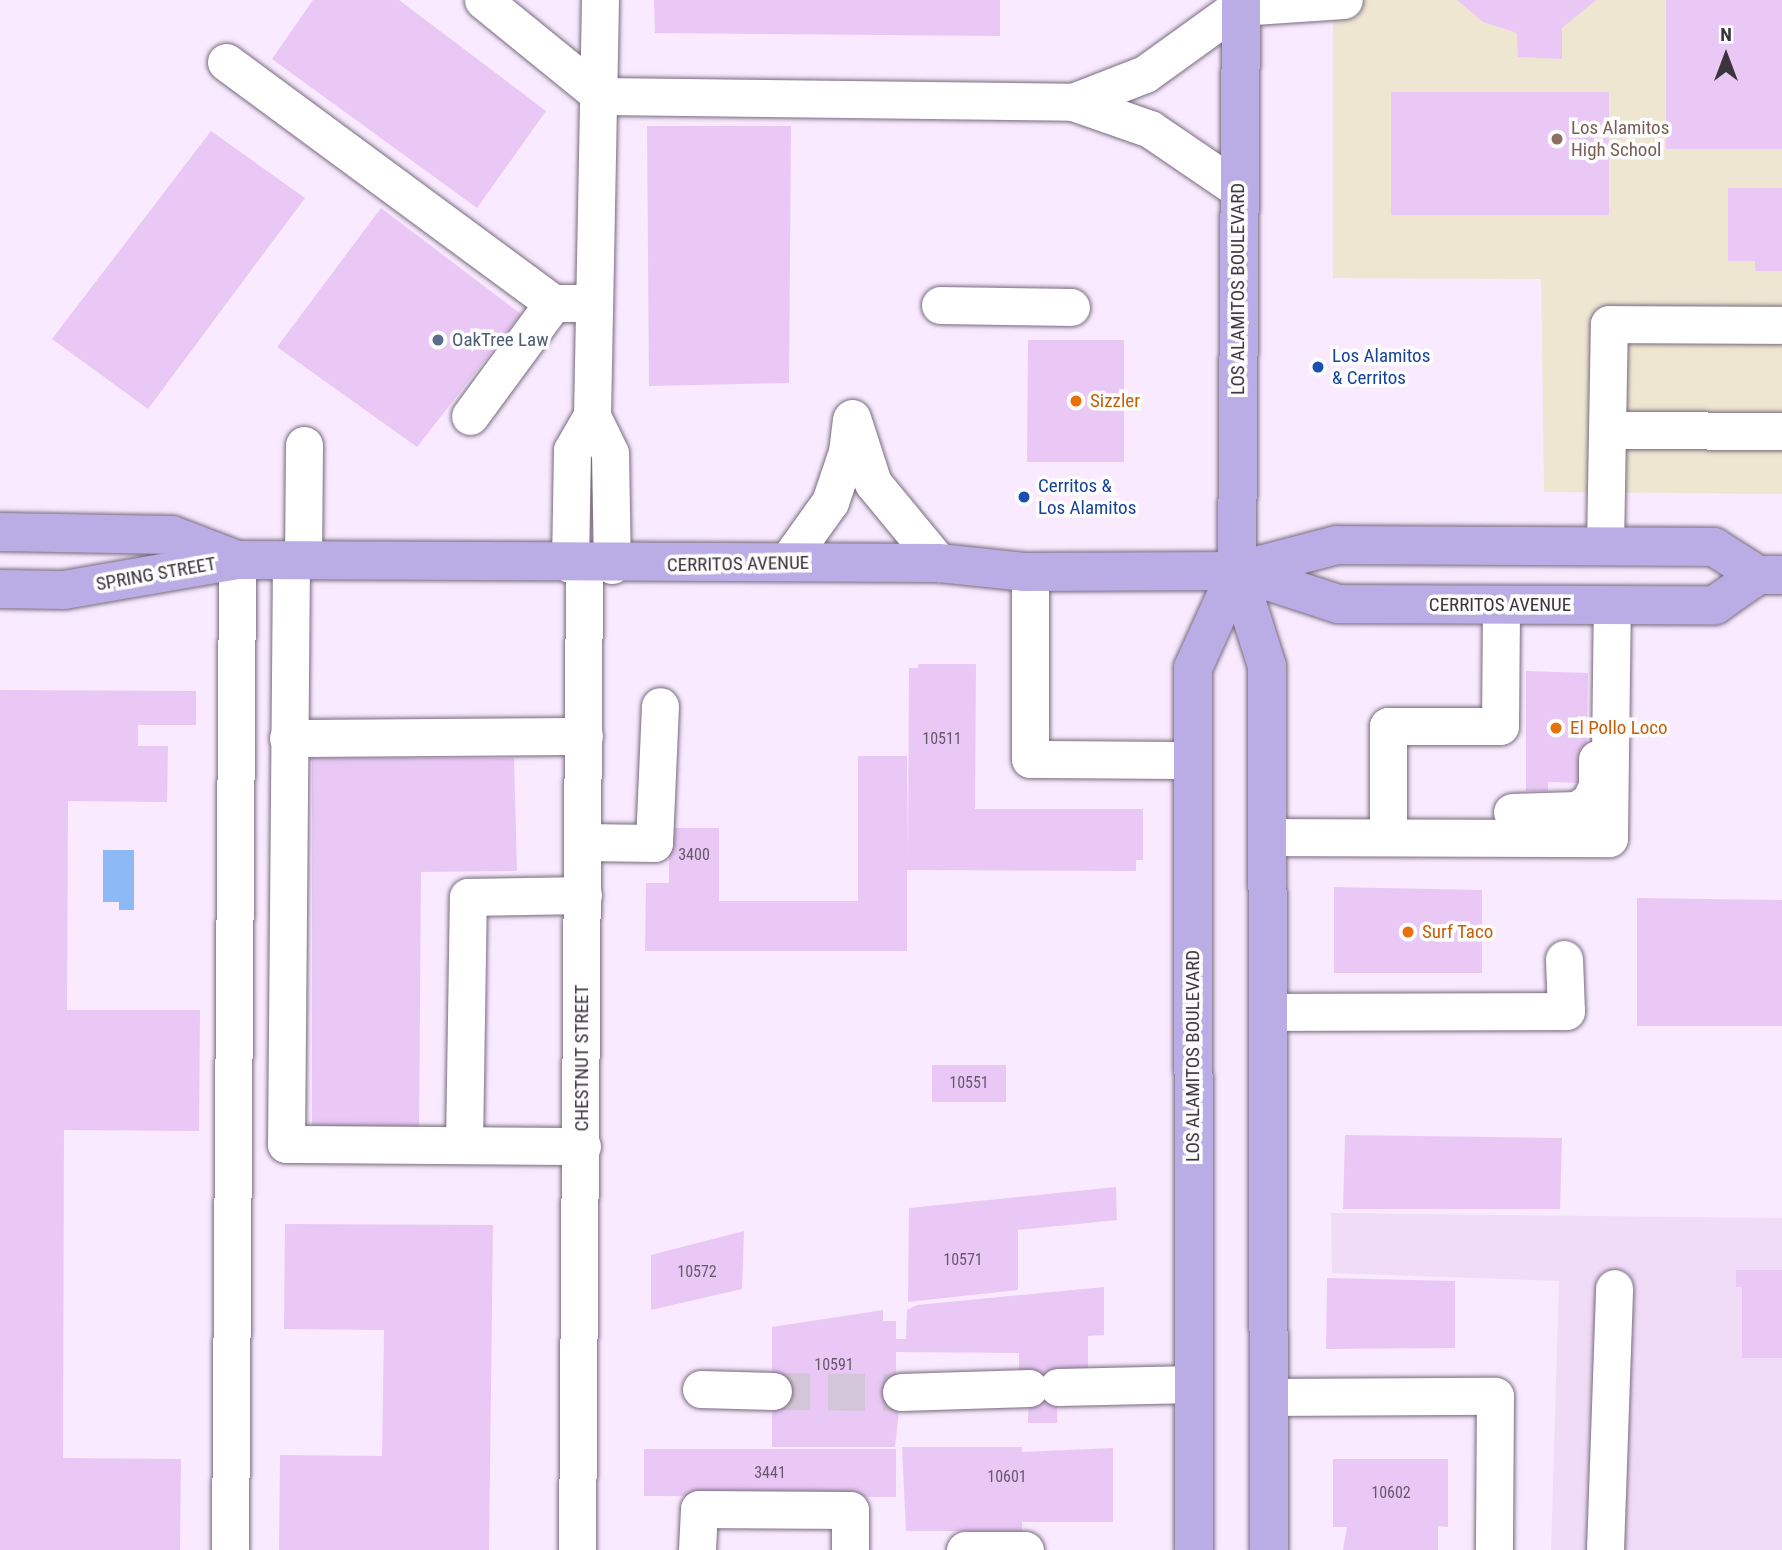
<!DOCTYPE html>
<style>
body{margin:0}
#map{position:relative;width:1782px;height:1550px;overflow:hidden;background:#f9eaff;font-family:"Roboto Condensed",sans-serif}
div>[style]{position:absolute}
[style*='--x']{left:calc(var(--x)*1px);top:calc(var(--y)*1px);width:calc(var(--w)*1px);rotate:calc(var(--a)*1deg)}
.built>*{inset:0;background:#f1dcf8}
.education>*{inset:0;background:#eee6d0}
.water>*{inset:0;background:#8dbaf4}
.building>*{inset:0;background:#eac8f6}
.minor-tunnel>*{height:37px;margin-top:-18.5px;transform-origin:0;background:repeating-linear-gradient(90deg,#d3c6d8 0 37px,transparent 0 55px)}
.roads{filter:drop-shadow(0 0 2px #786b7d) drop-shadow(0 0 2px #786b7d)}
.minor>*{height:37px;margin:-18.5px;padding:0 18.5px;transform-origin:18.5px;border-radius:18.5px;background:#fff}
.major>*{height:38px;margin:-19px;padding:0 19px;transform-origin:19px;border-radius:19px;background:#baace4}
.dots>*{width:19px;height:19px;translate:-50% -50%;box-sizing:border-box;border:4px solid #fdfdfd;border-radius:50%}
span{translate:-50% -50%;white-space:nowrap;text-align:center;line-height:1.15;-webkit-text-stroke:7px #fdfdfd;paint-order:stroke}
.number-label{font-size:16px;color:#66596a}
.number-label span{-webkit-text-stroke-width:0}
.education-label{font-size:19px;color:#785e54}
.left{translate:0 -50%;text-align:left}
.street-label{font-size:19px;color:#3a343c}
.service-label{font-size:19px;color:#4e5e75}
.transit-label{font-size:19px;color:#164399}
.food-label{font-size:19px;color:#c56008}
.north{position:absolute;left:1691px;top:21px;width:70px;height:70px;-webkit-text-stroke:5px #fdfdfd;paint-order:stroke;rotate:0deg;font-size:19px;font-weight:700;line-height:28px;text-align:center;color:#3a343c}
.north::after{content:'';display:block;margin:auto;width:24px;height:32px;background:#3a343c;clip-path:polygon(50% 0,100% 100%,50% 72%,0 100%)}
</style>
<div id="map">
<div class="built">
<div style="clip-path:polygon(1331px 1213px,1782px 1218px,1782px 1550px,1551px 1550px,1559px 1281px,1332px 1273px)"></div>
</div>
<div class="education">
<div style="clip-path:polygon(1333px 0,1782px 0,1782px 494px,1544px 492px,1541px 279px,1333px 278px)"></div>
</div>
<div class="water">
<div style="clip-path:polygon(103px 850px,134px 850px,134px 910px,119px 910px,119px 902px,103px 902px)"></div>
</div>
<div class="building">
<div style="clip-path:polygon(313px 0,399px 0,546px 111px,477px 208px,272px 59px)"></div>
<div style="clip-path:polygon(654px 0,1000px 0,1000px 36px,655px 33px)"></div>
<div style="clip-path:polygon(1457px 0,1596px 0,1562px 28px,1562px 59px,1518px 57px,1517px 33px,1483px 22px)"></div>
<div style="clip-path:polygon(1666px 0,1782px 0,1782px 149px,1666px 149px)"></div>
<div style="clip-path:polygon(1391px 92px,1609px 92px,1609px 215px,1391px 215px)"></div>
<div style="clip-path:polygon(647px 126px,791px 126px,789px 383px,649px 386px)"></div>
<div style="clip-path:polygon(211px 131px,305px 198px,148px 409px,52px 339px)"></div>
<div style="clip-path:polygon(1728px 188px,1782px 188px,1782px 271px,1755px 271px,1755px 261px,1728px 261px)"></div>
<div style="clip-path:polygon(381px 208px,521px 314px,417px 447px,277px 347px)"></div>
<div style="clip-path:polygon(1028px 340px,1124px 340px,1124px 462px,1027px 462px)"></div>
<div style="clip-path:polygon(918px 664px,976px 664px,975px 809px,1143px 809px,1143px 860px,1136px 860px,1136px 871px,907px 870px,907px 951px,645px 951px,646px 883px,669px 883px,669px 828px,719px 828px,719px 901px,858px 901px,858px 756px,907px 756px,908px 859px,909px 668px,918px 668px)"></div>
<div style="clip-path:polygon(1526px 671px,1588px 673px,1586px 783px,1548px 782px,1548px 791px,1526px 791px)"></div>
<div style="clip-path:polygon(0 690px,196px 691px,196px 725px,138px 725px,138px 746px,168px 746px,167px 802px,68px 801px,67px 1010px,200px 1010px,199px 1131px,64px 1130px,63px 1458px,181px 1459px,180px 1550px,0 1550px)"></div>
<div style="clip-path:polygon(312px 758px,514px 758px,517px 871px,421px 872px,419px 1131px,312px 1130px)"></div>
<div style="clip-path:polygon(1334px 887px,1482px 890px,1482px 973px,1334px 973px)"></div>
<div style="clip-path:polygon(1637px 898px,1782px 900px,1782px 1026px,1637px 1026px)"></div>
<div style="clip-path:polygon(932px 1065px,1006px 1065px,1006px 1102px,932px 1102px)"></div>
<div style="clip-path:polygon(1345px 1135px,1562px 1138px,1560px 1209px,1343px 1209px)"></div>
<div style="clip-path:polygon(1116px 1187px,1117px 1220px,1018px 1230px,1018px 1290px,908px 1302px,909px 1208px)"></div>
<div style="clip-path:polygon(285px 1224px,493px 1225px,489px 1550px,279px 1550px,280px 1455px,382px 1456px,384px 1330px,284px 1329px)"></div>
<div style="clip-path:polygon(744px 1231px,742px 1289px,651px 1310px,651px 1255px)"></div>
<div style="clip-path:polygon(1736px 1270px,1782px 1270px,1782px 1358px,1742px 1358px,1742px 1287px,1736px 1287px)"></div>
<div style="clip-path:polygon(1327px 1278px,1455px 1281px,1455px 1348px,1326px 1349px)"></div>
<div style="clip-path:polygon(1104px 1287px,1104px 1335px,1088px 1336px,1088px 1378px,1058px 1378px,1057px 1423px,1028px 1423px,1029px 1388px,1019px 1377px,1019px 1353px,896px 1352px,896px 1383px,901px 1392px,895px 1447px,772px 1447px,772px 1327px,883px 1310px,883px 1321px,896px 1321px,896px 1339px,906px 1339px,907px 1310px,917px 1305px)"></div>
<div style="clip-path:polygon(902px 1447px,1022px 1447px,1022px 1452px,1113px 1448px,1113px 1522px,1022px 1522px,1022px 1531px,906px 1531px)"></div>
<div style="clip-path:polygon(644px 1449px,896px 1449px,896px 1497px,644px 1496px)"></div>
<div style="clip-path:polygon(1333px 1459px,1448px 1459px,1448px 1527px,1438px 1526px,1438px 1550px,1343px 1550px,1347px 1527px,1333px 1527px)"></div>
</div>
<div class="minor-tunnel">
<div style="--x:773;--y:1391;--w:128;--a:0.4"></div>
</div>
<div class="roads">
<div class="minor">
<div style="--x:483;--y:0;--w:152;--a:39.1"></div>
<div style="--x:601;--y:96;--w:472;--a:0.7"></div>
<div style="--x:1073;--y:102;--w:82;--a:19.3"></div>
<div style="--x:1150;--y:129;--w:107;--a:34.3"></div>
<div style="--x:600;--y:0;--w:416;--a:91.1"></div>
<div style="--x:592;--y:416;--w:41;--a:64.1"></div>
<div style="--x:610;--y:453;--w:112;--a:89"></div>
<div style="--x:226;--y:62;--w:406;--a:36.4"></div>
<div style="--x:553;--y:303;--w:40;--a:0"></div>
<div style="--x:1073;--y:102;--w:77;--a:-21.3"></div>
<div style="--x:1145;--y:74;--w:115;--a:-35.8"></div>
<div style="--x:1238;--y:7;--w:106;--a:-3.8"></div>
<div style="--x:940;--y:305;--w:131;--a:0.9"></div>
<div style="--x:470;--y:416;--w:140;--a:-53.7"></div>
<div style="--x:852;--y:418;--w:68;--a:72.1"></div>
<div style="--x:873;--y:483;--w:104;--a:50.5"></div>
<div style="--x:1609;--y:430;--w:173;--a:0.3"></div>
<div style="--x:1605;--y:546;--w:222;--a:-89"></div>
<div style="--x:1609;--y:324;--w:173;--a:0.3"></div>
<div style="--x:291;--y:561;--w:583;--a:90.49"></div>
<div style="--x:286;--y:1144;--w:296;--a:0.4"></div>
<div style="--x:303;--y:561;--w:116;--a:-89.5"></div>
<div style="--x:787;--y:562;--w:74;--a:-54.4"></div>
<div style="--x:830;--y:502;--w:53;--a:-71.2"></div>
<div style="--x:847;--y:452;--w:33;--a:-83"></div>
<div style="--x:570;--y:564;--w:114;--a:-89"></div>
<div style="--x:572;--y:450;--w:39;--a:-60"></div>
<div style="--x:1030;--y:572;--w:187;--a:90"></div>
<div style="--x:1030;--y:759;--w:163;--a:0.4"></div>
<div style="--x:288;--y:738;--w:296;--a:-0.4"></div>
<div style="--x:1512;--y:812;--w:65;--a:-1.8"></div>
<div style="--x:1577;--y:810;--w:16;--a:-35"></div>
<div style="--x:1590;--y:801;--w:17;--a:-65"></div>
<div style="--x:1597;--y:786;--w:27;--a:-90"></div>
<div style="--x:1268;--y:837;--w:341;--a:0.2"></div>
<div style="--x:1609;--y:838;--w:233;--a:-89.3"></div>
<div style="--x:1388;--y:837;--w:111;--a:-90"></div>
<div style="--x:1388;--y:726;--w:112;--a:0"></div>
<div style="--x:1500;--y:726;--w:121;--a:-89.5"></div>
<div style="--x:583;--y:842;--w:71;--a:0.8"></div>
<div style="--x:654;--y:843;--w:137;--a:-87.5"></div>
<div style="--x:1269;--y:1012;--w:297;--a:-0.2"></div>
<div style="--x:1566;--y:1011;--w:52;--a:-92.2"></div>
<div style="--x:464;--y:1145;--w:248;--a:-89.1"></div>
<div style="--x:468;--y:897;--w:115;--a:-1"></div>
<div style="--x:1058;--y:1387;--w:136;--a:-1.3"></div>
<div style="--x:701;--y:1389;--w:72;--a:1.6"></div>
<div style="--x:901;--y:1392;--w:128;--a:-1.8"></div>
<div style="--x:1268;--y:1397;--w:227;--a:-0.3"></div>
<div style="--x:1495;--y:1396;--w:154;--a:90.4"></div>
<div style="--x:230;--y:1550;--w:990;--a:-89.59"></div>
<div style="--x:577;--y:1550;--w:985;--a:-89.59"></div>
<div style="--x:697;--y:1550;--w:41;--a:-87.2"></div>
<div style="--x:699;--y:1509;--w:151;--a:0.4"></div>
<div style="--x:850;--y:1510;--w:40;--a:90"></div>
<div style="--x:965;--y:1550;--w:60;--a:0"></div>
<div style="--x:1605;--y:1550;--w:262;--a:-88"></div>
</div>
<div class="major">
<div style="--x:1241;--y:0;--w:571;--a:90.4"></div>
<div style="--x:1237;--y:571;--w:100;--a:72.5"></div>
<div style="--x:1267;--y:666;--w:884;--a:89.87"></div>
<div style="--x:0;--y:532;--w:172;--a:1"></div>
<div style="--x:172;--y:535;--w:67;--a:20.9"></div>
<div style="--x:1237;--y:571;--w:106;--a:18.1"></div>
<div style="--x:1338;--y:604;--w:377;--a:0.2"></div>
<div style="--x:1715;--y:605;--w:52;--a:-34.9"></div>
<div style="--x:0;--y:589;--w:64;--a:0.9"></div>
<div style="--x:64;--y:590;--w:176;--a:-9.8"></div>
<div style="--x:237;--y:560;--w:702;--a:0.24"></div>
<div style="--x:939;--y:563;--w:85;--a:6"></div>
<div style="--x:1024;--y:572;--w:213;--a:-0.3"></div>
<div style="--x:1237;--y:571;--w:103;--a:-14.6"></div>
<div style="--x:1337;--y:545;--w:377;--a:0.3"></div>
<div style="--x:1714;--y:547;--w:52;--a:32.5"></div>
<div style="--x:1758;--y:575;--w:24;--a:0"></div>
<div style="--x:1194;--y:1550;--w:882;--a:-90.06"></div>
<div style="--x:1193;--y:668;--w:107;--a:-65.6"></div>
</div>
</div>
<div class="dots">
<div style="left:1557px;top:139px;background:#8d6e63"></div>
<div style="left:438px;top:340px;background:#5c6f8a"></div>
<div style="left:1318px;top:367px;background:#1a4fb4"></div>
<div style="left:1076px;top:401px;background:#e8710a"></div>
<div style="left:1024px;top:497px;background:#1a4fb4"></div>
<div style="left:1556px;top:728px;background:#e8710a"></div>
<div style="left:1408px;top:932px;background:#e8710a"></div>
</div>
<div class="number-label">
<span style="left:942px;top:739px">10511</span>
<span style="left:694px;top:855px">3400</span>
<span style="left:969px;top:1083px">10551</span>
<span style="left:963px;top:1260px">10571</span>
<span style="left:697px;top:1272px">10572</span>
<span style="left:834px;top:1365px">10591</span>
<span style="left:770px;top:1473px">3441</span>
<span style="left:1007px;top:1477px">10601</span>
<span style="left:1391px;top:1493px">10602</span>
</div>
<div class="education-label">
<span class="left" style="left:1571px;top:139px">Los Alamitos<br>High School</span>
</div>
<div class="street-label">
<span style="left:1238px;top:289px;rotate:-90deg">LOS ALAMITOS BOULEVARD</span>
<span style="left:738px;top:564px;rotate:-1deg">CERRITOS AVENUE</span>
<span style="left:156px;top:574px;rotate:-10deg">SPRING STREET</span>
<span style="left:1500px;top:605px">CERRITOS AVENUE</span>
<span style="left:1193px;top:1056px;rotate:-90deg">LOS ALAMITOS BOULEVARD</span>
<span style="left:582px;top:1058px;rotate:-90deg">CHESTNUT STREET</span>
</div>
<div class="service-label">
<span class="left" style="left:452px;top:340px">OakTree Law</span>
</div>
<div class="transit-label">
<span class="left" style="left:1332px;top:367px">Los Alamitos<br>&amp; Cerritos</span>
<span class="left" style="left:1038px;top:497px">Cerritos &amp;<br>Los Alamitos</span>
</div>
<div class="food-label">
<span class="left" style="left:1090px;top:401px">Sizzler</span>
<span class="left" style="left:1570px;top:728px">El Pollo Loco</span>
<span class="left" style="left:1422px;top:932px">Surf Taco</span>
</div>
<div class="north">N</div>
</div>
